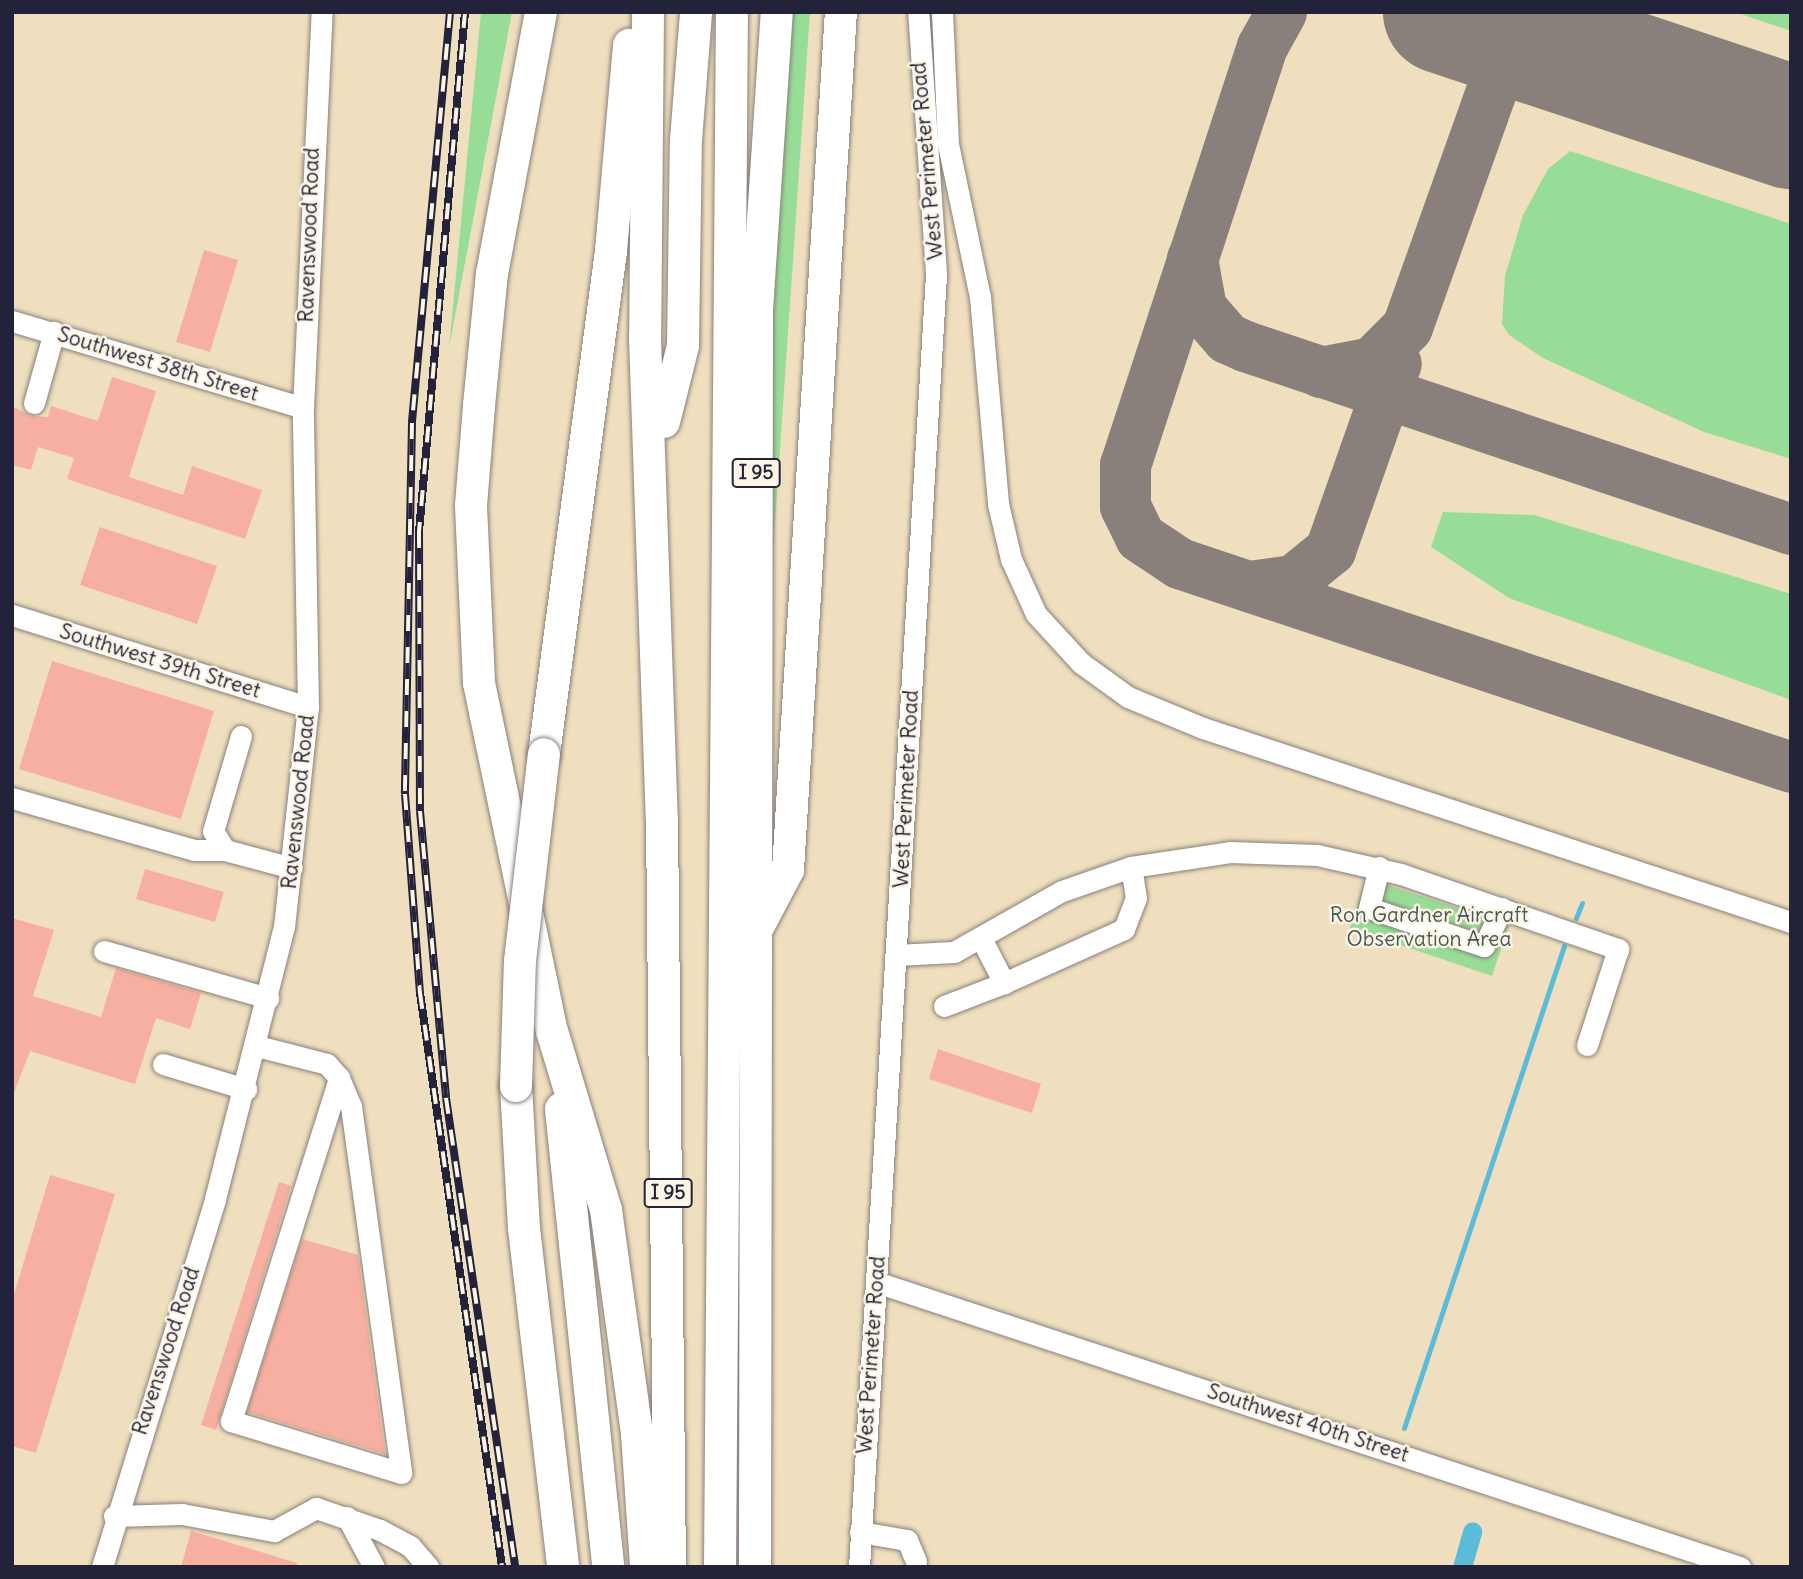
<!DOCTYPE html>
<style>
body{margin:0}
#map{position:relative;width:1803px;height:1579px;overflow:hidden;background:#f0dfbe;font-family:Delius,sans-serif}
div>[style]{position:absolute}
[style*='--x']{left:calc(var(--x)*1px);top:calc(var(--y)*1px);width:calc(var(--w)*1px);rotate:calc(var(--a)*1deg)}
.green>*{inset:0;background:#97dd97}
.stream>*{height:5px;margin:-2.5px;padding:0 2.5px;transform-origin:2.5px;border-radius:2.5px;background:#5abcd8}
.canal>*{height:19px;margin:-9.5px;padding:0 9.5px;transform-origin:9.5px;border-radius:9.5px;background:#5abcd8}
.taxiway>*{height:51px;margin:-25.5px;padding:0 25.5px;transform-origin:25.5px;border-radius:25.5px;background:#89807c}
.runway>*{height:124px;margin:-62px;padding:0 62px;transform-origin:62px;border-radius:62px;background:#89807c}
.building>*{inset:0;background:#f7afa1}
.roads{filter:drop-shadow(0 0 2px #89807c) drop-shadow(0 0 2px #89807c)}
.minor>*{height:21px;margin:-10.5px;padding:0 10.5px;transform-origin:10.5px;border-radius:10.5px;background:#fff}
.highway>*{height:32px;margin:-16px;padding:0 16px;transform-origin:16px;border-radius:16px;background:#fff}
.rail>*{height:8px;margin-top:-4px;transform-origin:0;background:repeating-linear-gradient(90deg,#fcf5e5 0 16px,#22223b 0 32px);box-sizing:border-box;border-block:2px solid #22223b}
.bridges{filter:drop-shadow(0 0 2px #89807c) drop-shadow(0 0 2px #89807c)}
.highway-bridge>*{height:32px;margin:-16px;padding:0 16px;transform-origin:16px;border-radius:16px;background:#fff}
span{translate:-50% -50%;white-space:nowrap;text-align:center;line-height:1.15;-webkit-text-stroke:5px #fcf5e5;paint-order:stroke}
.shield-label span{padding:2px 5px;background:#fcf5e5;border:2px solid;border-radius:5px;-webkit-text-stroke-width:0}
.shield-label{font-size:19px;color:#22223b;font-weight:700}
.street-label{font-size:21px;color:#22223b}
.park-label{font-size:21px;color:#455a57}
.frame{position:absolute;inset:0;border:14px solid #22223b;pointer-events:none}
</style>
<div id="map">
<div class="green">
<div style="clip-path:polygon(481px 12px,512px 12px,449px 348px)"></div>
<div style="clip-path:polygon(784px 12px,810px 12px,772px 566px,762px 405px)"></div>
<div style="clip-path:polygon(1735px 12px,1791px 12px,1791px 31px)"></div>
<div style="clip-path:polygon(1570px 151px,1791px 224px,1791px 459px,1704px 432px,1543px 358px,1509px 335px,1502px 324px,1505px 276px,1523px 215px,1548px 169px)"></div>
<div style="clip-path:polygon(1443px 512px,1534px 515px,1791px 594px,1791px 700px,1509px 598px,1431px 547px)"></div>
<div style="clip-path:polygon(1366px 878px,1509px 925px,1492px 976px,1350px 928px)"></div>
</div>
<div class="stream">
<div style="--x:1576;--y:918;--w:16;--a:-68"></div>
<div style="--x:1404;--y:1428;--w:508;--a:-71.64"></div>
</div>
<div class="canal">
<div style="--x:1462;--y:1567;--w:37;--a:-74"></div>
</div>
<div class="taxiway">
<div style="--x:1281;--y:12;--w:39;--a:119"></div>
<div style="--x:1262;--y:46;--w:440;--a:108.1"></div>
<div style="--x:1125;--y:464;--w:42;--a:90"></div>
<div style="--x:1125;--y:506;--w:34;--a:64"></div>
<div style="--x:1140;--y:537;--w:47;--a:33.7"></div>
<div style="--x:1179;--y:563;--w:645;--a:18.43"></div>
<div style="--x:1192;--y:258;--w:51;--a:79.8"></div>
<div style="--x:1201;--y:308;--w:40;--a:49"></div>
<div style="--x:1227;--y:338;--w:20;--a:24"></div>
<div style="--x:1245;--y:346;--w:576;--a:18.53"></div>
<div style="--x:1320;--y:372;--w:53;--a:-10.9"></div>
<div style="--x:1372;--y:362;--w:49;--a:-45"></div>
<div style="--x:1407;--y:327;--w:257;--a:-70.4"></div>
<div style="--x:1493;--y:85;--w:42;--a:-35.2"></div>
<div style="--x:1527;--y:61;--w:60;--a:-1"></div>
<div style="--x:1249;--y:586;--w:44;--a:-7.8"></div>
<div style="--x:1293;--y:580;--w:48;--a:-39"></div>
<div style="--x:1330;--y:550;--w:198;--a:-70.6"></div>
</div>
<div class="runway">
<div style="--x:1445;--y:12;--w:365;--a:18.4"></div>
</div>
<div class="building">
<div style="clip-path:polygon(204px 250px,238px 260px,210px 352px,176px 342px)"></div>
<div style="clip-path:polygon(112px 377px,156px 391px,129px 477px,183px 495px,192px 466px,262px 490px,245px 539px,67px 479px,74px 458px,38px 447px,31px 470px,12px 465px,12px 406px,31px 416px,48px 417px,51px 406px,98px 421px)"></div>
<div style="clip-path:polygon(100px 527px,217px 566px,197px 624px,80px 585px)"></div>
<div style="clip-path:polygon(52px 661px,214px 711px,181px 819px,19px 769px)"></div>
<div style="clip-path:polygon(145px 869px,224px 892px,215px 922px,136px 899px)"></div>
<div style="clip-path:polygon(12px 918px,54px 930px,33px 996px,101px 1017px,116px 968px,201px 993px,190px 1029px,156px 1018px,135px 1084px,30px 1051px,12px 1098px)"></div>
<div style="clip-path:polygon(938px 1049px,1041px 1084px,1032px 1113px,929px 1079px)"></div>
<div style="clip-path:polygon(50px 1175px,115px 1194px,36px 1453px,12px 1446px,12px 1301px)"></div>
<div style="clip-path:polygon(279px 1182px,291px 1186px,216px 1430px,201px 1425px)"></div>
<div style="clip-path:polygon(302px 1239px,358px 1255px,385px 1454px,247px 1412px)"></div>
<div style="clip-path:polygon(191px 1531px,297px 1563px,296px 1567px,181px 1567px)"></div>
</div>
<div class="roads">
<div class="minor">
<div style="--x:942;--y:12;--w:132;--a:87.4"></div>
<div style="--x:948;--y:144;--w:156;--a:78.2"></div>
<div style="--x:980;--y:297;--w:208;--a:85"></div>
<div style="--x:998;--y:504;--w:57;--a:76.7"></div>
<div style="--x:1011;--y:559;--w:60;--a:65.6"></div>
<div style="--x:1036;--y:614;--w:67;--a:47.4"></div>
<div style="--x:1081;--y:663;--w:58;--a:35.9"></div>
<div style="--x:1128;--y:697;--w:81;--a:22.5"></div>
<div style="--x:1203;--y:728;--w:619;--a:18.26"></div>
<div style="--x:12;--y:321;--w:304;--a:16.6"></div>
<div style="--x:34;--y:403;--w:74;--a:-74.3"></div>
<div style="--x:12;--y:615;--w:310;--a:17.3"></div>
<div style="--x:241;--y:736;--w:99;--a:106.4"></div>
<div style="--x:213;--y:831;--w:22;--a:58"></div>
<div style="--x:225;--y:850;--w:69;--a:15"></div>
<div style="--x:12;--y:798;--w:189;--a:15.9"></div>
<div style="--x:194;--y:850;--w:31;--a:0"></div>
<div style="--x:1379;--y:867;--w:42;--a:103.7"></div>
<div style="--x:1369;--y:908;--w:121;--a:18.3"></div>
<div style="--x:1484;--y:946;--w:42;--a:-64.7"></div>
<div style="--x:981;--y:938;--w:51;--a:62.9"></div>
<div style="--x:1004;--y:983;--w:132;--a:-24.2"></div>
<div style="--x:1124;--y:929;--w:33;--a:-69"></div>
<div style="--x:1136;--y:898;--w:31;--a:-99"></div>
<div style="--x:104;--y:951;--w:171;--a:16"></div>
<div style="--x:896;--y:955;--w:58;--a:-3"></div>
<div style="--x:954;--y:952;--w:124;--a:-29.5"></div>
<div style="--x:1062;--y:891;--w:73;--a:-19.2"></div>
<div style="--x:1131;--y:867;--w:100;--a:-8.6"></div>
<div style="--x:1230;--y:852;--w:87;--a:2"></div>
<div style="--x:1317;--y:855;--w:86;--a:12.7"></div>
<div style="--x:1401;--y:874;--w:230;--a:19.1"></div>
<div style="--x:1618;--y:949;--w:101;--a:107.9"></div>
<div style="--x:944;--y:1006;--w:64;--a:-21"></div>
<div style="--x:257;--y:1046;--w:72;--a:14.4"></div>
<div style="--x:327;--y:1064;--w:18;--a:49"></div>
<div style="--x:339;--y:1078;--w:30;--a:67"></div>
<div style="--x:351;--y:1106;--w:370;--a:82.2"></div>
<div style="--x:401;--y:1473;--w:178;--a:-163"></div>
<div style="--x:231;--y:1421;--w:360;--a:-72.5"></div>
<div style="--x:163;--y:1064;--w:87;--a:16.8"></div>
<div style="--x:876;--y:1282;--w:910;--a:18.26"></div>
<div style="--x:114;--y:1516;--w:68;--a:-1.7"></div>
<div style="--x:182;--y:1514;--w:94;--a:10.5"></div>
<div style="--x:274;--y:1531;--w:48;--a:-28.7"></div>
<div style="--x:316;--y:1508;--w:68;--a:19"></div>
<div style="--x:380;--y:1530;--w:34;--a:28"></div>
<div style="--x:410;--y:1546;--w:28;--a:49"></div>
<div style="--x:347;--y:1517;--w:57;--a:61.6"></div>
<div style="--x:860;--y:1532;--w:48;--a:9.7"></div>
<div style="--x:907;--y:1540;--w:23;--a:67"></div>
<div style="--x:102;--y:1567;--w:385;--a:-72.9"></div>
<div style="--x:215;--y:1199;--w:281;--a:-75.8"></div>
<div style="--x:284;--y:927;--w:221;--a:-83.8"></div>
<div style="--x:308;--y:707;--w:299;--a:-91"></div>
<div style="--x:303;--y:408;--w:396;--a:-87.3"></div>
<div style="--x:859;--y:1567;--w:1296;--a:-86.59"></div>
<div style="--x:936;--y:273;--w:262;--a:-93.9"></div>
</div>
<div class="highway">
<div style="--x:541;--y:12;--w:266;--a:100.6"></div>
<div style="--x:492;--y:273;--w:134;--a:95.6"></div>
<div style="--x:479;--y:406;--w:100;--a:94.6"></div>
<div style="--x:471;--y:506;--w:177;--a:87.4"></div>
<div style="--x:479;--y:683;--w:356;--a:78.2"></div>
<div style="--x:552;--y:1031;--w:187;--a:73.2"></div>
<div style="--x:606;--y:1210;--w:226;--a:82.1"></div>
<div style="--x:637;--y:1434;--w:133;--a:86.1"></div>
<div style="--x:648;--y:12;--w:326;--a:90.5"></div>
<div style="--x:645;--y:338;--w:482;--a:88"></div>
<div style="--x:662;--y:820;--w:747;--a:89.39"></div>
<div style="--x:664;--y:422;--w:78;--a:-76"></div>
<div style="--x:683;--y:346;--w:206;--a:-89.2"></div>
<div style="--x:686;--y:140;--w:128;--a:-85.5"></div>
<div style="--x:544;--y:754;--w:507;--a:-82.41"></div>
<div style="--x:611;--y:251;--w:207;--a:-85"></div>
<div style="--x:756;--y:931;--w:69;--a:-62.3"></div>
<div style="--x:788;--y:870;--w:860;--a:-86.47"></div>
<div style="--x:516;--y:1086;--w:142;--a:86.8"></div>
<div style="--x:524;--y:1228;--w:341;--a:83.4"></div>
<div style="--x:561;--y:1109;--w:460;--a:84.1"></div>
<div style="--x:720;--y:1567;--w:1555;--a:-89.56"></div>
<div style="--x:755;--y:1567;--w:1257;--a:-89.91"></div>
<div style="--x:757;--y:310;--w:299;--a:-86.2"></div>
</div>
</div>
<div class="rail">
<div style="--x:450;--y:12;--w:413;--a:95.3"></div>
<div style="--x:412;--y:423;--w:371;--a:91.1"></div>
<div style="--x:405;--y:794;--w:200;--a:85.7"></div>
<div style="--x:420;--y:993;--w:580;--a:81.87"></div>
<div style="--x:465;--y:12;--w:522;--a:95.06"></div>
<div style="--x:419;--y:532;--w:279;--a:89.8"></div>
<div style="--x:420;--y:811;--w:288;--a:84.8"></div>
<div style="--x:446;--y:1098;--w:474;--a:81.6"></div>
</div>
<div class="bridges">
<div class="highway-bridge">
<div style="--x:516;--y:1086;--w:125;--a:-88.2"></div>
<div style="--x:520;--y:961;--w:208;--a:-83.4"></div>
</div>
</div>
<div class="shield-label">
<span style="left:756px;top:473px">I 95</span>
<span style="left:668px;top:1193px">I 95</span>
</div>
<div class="street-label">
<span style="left:927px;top:161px;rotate:-95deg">West Perimeter Road</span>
<span style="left:309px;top:235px;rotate:-88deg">Ravenswood Road</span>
<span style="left:158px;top:364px;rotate:17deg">Southwest 38th Street</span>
<span style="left:160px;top:661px;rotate:17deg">Southwest 39th Street</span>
<span style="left:906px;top:789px;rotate:-87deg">West Perimeter Road</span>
<span style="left:298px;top:802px;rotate:-84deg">Ravenswood Road</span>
<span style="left:166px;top:1351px;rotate:-72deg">Ravenswood Road</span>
<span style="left:871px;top:1355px;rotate:-86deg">West Perimeter Road</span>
<span style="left:1308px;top:1423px;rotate:18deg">Southwest 40th Street</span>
</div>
<div class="park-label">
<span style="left:1429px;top:927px">Ron Gardner Aircraft<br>Observation Area</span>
</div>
<div class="frame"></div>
</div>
